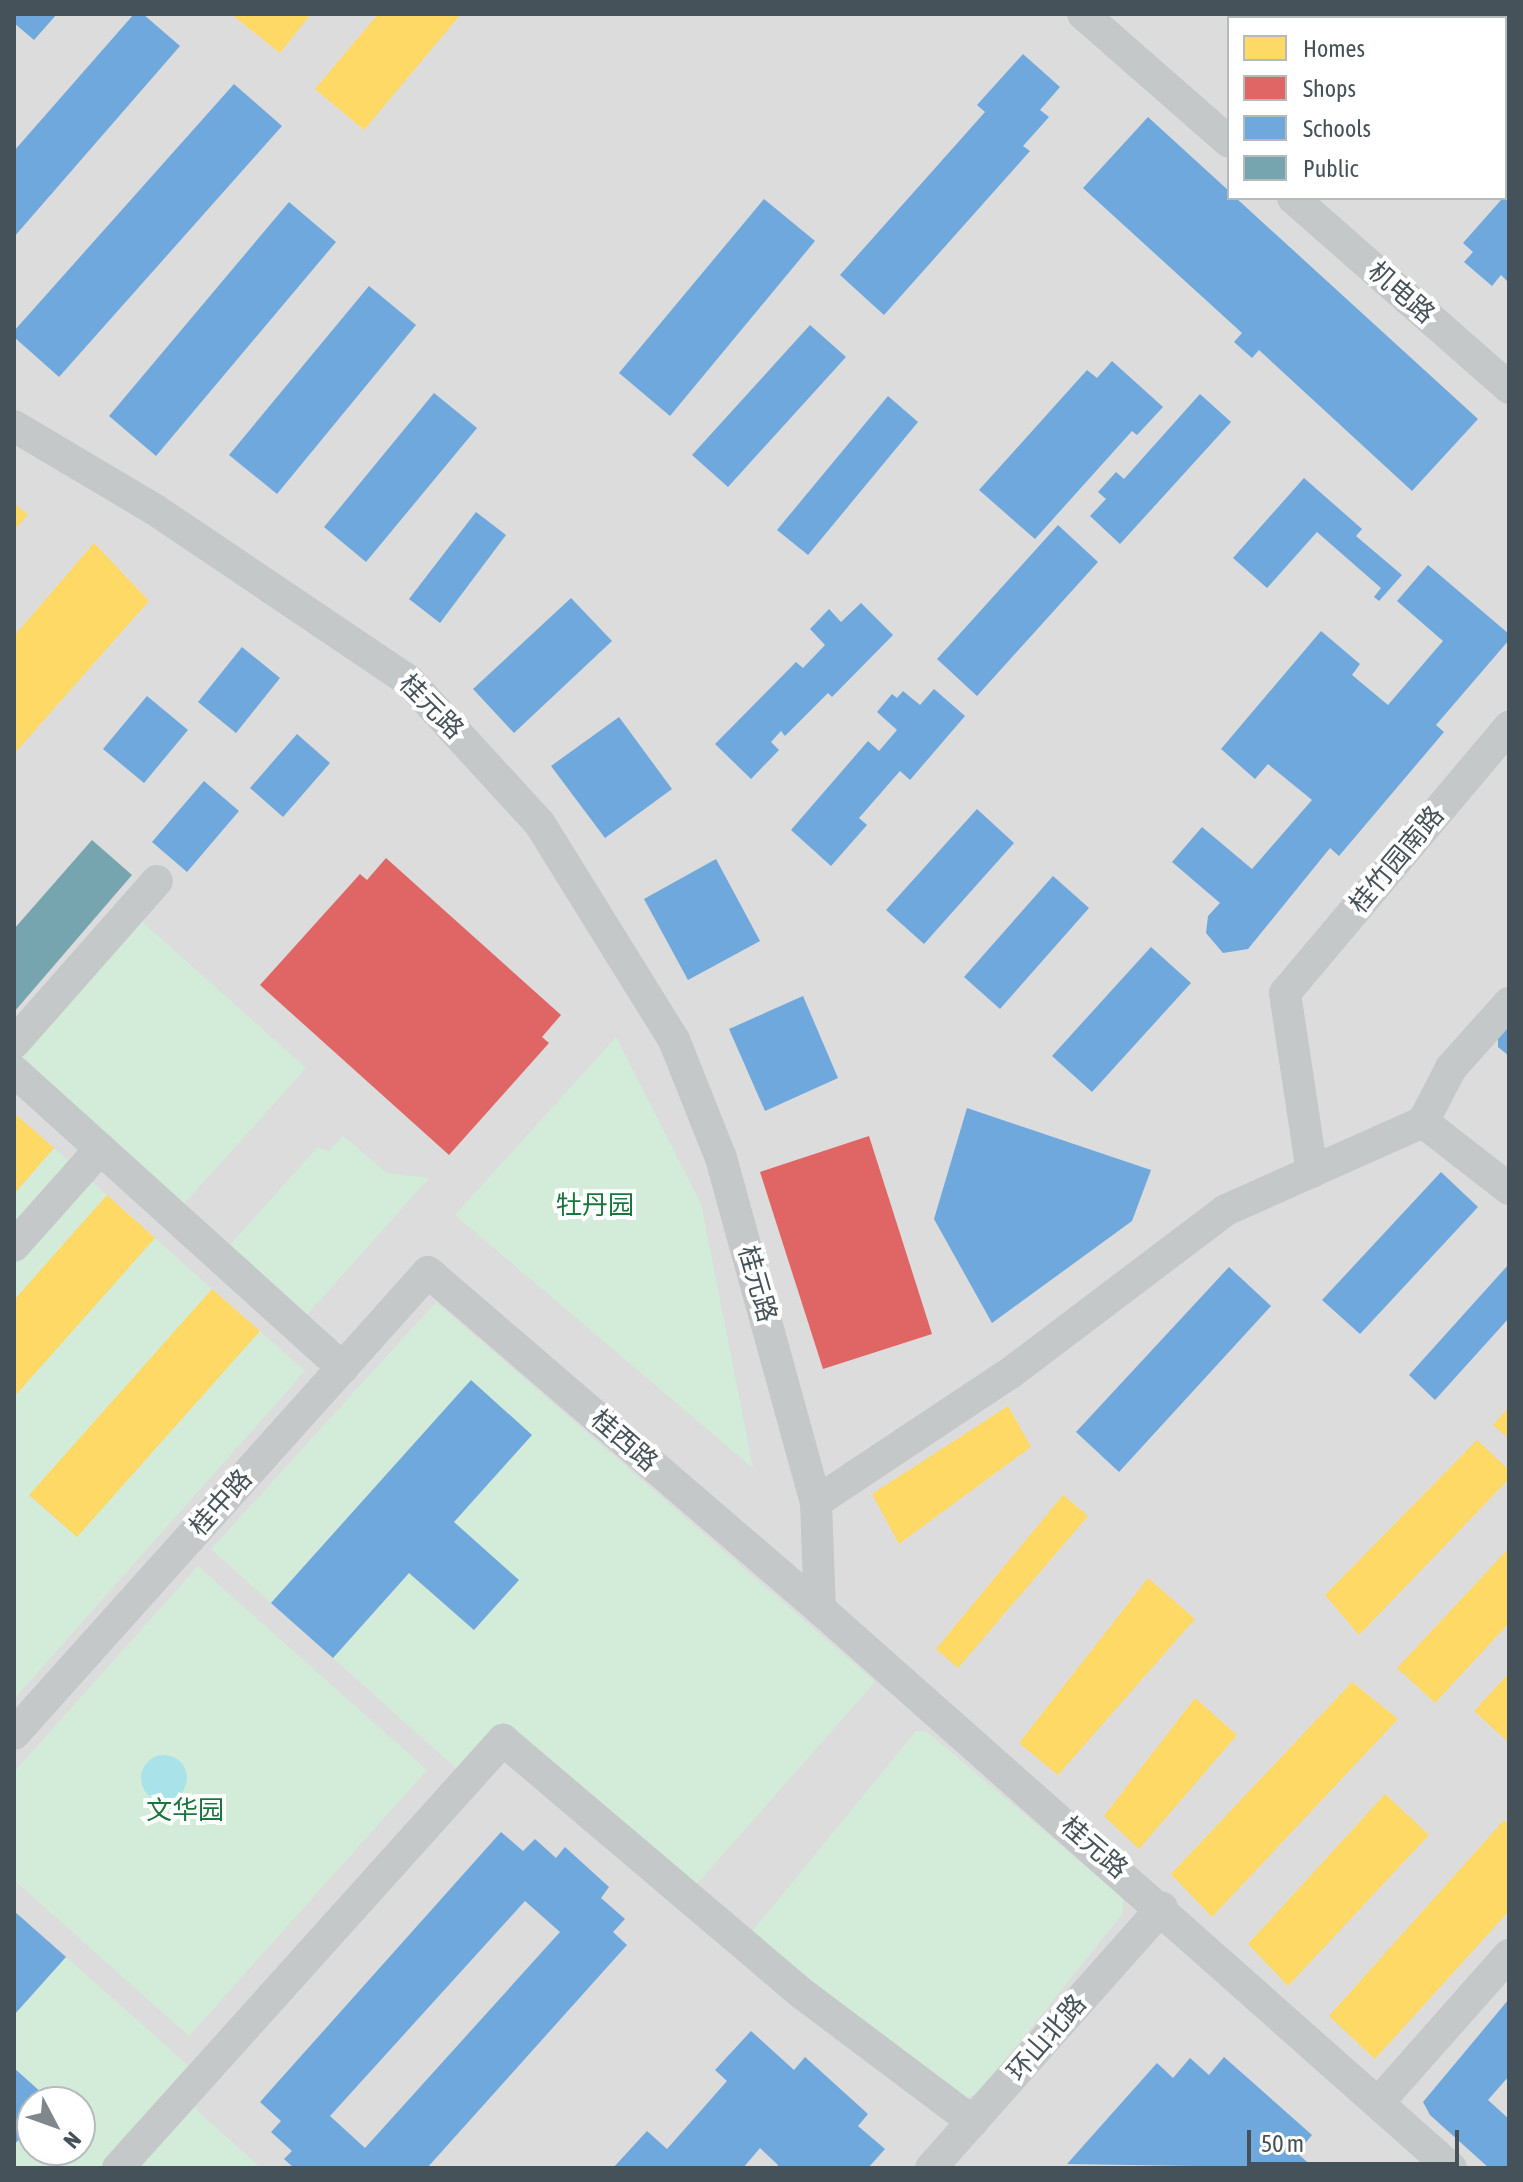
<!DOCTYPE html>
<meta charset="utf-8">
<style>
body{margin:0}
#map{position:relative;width:1523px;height:2182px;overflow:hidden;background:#eeeded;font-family:"Asap Condensed","Noto Sans SC",sans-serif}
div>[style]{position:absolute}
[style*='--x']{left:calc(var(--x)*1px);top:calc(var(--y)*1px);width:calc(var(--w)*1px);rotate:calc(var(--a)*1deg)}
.education>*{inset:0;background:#dcdcdd}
.green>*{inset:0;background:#d2ecd9}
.water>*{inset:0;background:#a9e2e9}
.round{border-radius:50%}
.homes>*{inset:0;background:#ffd966}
.shops>*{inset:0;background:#e06666}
.schools>*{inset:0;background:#6fa8dc}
.public>*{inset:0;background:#76a5af}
.minor>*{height:32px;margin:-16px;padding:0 16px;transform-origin:16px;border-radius:16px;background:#c5c8c9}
span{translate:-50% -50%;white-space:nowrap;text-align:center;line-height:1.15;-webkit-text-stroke:8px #fff;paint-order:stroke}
.street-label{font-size:26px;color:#465259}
.park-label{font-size:26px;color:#1b763e}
.frame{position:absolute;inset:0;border:16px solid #465259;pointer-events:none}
.legend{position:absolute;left:1227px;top:16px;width:280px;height:184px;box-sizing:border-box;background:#fff;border:2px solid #b5babd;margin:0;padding:10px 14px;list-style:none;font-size:24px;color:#465259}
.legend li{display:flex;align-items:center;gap:16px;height:40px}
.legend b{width:40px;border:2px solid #b5babd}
.north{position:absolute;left:16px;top:2086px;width:80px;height:80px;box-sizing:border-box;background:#fff;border:2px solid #b5babd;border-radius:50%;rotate:131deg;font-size:22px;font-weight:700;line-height:32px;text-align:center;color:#465259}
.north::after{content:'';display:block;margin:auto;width:28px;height:36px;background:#81888d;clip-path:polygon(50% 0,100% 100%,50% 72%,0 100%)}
.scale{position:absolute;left:1247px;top:2130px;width:212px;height:36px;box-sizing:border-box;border:4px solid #465259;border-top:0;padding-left:10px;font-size:24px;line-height:28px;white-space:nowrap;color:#465259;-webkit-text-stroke:6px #fff;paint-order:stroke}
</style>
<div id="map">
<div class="education">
<div style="clip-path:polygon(evenodd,14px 14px,1509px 14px,1509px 2168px,14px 2168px,14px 14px,1229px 18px,1505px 18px,1505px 198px,1229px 198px,1229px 18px,14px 14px,32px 2102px,80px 2102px,80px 2150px,32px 2150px,32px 2102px)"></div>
</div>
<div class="green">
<div style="clip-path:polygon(138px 918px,306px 1068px,182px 1206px,14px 1056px)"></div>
<div style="clip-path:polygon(616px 1037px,701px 1204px,753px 1468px,455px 1215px)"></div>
<div style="clip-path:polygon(343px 1136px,387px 1173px,429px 1178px,306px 1316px,228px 1247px,317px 1148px,329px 1151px)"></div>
<div style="clip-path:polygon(54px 1148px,107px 1195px,14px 1300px,14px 1194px)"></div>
<div style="clip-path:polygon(155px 1238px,212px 1289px,29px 1496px,77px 1537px,260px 1331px,305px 1371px,14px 1699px,14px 1397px)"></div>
<div style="clip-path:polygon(436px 1302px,875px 1682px,695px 1886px,503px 1722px,458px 1770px,333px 1658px,409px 1573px,473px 1630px,518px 1580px,454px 1522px,532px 1435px,471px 1380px,271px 1603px,211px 1549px)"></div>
<div style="clip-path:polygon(198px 1566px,427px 1770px,189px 2036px,14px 1880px,14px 1772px)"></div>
<div style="clip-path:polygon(916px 1731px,926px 1731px,1123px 1898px,1123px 1913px,978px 2094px,964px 2098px,755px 1941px,751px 1933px)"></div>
<div style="clip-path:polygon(66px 1957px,190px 2067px,172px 2088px,261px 2168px,14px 2168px,14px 2145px,32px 2125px,32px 2150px,80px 2150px,80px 2102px,52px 2102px,14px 2068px,14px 2015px)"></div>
</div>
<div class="water">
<div class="round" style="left:141px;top:1755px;width:46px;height:46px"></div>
</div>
<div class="homes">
<div style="clip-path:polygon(231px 14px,311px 14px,280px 53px)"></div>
<div style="clip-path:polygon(378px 14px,461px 14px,364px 130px,315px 89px)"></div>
<div style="clip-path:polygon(14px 503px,28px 515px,14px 530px)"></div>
<div style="clip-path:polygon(94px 543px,149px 601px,14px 754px,14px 636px)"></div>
<div style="clip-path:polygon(14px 1113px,54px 1148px,14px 1194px)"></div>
<div style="clip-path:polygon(107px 1195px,155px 1238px,14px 1397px,14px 1300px)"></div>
<div style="clip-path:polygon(212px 1289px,260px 1331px,77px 1537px,29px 1495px)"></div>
<div style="clip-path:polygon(1008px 1406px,1031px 1447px,899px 1544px,872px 1494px)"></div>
<div style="clip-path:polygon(1509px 1407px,1509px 1439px,1493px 1425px)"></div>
<div style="clip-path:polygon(1477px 1440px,1509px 1470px,1509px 1479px,1359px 1635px,1325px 1595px)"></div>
<div style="clip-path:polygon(1063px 1495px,1088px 1516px,958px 1668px,936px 1649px)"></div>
<div style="clip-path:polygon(1509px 1548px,1509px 1623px,1435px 1703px,1397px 1668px)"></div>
<div style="clip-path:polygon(1148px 1578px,1195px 1619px,1058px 1775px,1019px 1743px)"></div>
<div style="clip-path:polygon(1509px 1673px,1509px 1743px,1474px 1711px)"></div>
<div style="clip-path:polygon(1352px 1682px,1398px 1719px,1212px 1917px,1171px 1874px)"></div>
<div style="clip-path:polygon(1195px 1698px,1237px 1735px,1139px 1849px,1104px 1816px)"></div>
<div style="clip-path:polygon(1385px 1794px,1429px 1835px,1288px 1986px,1248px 1944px)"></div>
<div style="clip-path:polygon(1504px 1820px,1509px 1825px,1509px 1911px,1375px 2059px,1329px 2016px)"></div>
</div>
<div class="shops">
<div style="clip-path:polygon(386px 858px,561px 1015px,542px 1037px,549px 1043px,449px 1155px,260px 985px,360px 874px,367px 880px)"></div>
<div style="clip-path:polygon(869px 1136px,932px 1334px,823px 1369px,760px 1172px)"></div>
</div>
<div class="schools">
<div style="clip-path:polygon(16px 14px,57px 14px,34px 40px,14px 23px)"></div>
<div style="clip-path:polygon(134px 14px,143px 14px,180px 46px,14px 237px,14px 151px)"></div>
<div style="clip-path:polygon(1023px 54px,1060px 87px,1040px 110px,1049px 117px,1023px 146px,1030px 151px,884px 315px,840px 275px,985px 112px,977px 105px)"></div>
<div style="clip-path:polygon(234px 84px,282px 126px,59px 377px,14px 337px,14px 331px)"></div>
<div style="clip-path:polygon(1148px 117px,1229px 191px,1229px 198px,1236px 198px,1478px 419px,1412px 491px,1259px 350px,1252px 358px,1234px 342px,1242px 333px,1083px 188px)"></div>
<div style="clip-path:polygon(1509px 191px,1509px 283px,1501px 275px,1492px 286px,1464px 262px,1473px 252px,1463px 243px)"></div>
<div style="clip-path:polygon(764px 199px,815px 241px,670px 416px,619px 373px)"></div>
<div style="clip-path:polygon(289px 202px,336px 242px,156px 456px,109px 416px)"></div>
<div style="clip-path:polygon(369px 286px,416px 325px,277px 494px,229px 455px)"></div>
<div style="clip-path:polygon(810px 325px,846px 357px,728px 487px,692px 455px)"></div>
<div style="clip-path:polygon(1112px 361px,1163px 407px,1137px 435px,1132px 431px,1035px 539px,979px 490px,1087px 370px,1097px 378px)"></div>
<div style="clip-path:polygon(434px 393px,477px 428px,366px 562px,324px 527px)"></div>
<div style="clip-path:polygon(1200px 394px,1231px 422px,1120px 544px,1090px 516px,1106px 499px,1098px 492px,1116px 472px,1124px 479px)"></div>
<div style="clip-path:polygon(888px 396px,918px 422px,808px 555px,777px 530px)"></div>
<div style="clip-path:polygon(1304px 478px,1362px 529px,1356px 536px,1402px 575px,1379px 601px,1374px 597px,1381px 588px,1317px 532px,1267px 588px,1233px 558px)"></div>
<div style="clip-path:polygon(476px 512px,506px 535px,440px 623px,409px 599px)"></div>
<div style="clip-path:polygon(1058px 525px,1098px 562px,977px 696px,937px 659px)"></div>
<div style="clip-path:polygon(1428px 565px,1509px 634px,1509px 640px,1436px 725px,1444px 732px,1339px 856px,1330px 848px,1248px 949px,1223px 953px,1206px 933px,1208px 916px,1220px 903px,1172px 862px,1202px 827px,1252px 869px,1312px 800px,1268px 764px,1255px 779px,1221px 749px,1321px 631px,1360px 664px,1352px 675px,1388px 705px,1443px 641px,1397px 601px)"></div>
<div style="clip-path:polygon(571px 598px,612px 641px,514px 733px,473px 689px)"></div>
<div style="clip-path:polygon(861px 603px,893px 635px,832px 697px,828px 693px,785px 736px,781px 731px,771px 742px,779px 750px,751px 779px,715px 744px,796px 662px,803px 668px,825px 645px,810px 629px,829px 609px,841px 622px)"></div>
<div style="clip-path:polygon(242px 647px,280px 678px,236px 733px,198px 702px)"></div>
<div style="clip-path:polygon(934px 689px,965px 716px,910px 780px,900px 771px,859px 818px,867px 825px,831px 866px,791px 830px,868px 741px,879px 751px,897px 730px,877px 712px,892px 694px,897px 698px,903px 691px,920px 705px)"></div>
<div style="clip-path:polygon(147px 696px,188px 730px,144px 783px,103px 749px)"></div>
<div style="clip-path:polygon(619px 717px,672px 789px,605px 838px,551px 766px)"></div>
<div style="clip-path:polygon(297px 734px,330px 763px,283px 817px,250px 788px)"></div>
<div style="clip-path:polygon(204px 781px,239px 811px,187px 872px,152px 842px)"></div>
<div style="clip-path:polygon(977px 809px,1014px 843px,924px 944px,886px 910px)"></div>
<div style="clip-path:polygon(716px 859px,760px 941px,688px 980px,644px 899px)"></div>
<div style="clip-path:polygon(1053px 876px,1089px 908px,1000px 1009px,964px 977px)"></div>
<div style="clip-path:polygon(1151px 947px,1191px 983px,1092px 1092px,1052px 1056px)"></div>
<div style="clip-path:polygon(803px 996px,838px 1078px,765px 1111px,729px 1029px)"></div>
<div style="clip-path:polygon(1509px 1023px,1509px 1056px,1498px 1047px,1498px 1035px)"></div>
<div style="clip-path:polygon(967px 1108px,1151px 1170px,1132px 1221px,992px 1323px,934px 1219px)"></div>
<div style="clip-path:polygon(1441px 1172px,1478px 1207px,1360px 1334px,1322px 1300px)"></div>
<div style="clip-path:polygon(1509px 1264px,1509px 1318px,1435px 1400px,1409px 1375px)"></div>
<div style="clip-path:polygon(1229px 1267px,1271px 1306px,1119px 1472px,1076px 1432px)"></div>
<div style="clip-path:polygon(471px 1380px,532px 1435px,454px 1522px,519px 1580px,474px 1630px,409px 1573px,333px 1658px,271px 1603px)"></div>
<div style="clip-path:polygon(evenodd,501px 1832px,523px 1851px,535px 1839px,556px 1858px,565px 1847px,609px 1887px,601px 1898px,625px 1919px,613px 1932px,627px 1945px,427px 2168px,294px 2168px,284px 2159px,292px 2151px,271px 2132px,281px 2121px,260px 2102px,501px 1832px,525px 1901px,560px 1932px,365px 2148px,330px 2116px,525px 1901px)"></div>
<div style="clip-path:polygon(14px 1911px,66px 1957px,14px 2015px)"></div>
<div style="clip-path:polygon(1509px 1999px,1509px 2076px,1488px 2100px,1509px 2119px,1509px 2168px,1489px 2168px,1430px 2115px,1423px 2102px)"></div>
<div style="clip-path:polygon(751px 2031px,794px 2070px,805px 2057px,868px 2114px,858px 2126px,885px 2149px,868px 2168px,775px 2168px,778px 2165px,760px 2148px,743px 2168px,613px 2168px,647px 2131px,667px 2149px,727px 2081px,715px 2070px)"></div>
<div style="clip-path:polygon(1224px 2057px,1312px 2135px,1297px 2153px,1314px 2168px,1067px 2164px,1157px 2063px,1173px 2078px,1190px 2058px,1209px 2075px)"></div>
<div style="clip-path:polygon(14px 2068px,52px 2102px,32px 2102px,32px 2125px,14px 2145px)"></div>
</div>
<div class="public">
<div style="clip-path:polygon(92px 840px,132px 875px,14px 1012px,14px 929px)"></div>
</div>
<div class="minor">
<div style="--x:1083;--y:14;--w:194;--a:41.2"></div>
<div style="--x:1293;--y:198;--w:288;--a:41.3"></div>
<div style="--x:14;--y:426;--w:163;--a:30.7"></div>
<div style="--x:154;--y:509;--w:308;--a:34"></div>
<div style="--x:409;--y:681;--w:194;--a:47.5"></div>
<div style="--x:540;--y:824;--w:254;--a:58.2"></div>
<div style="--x:674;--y:1040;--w:127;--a:68.3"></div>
<div style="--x:721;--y:1158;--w:357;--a:74.6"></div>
<div style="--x:816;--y:1502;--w:107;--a:87.9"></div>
<div style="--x:820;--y:1609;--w:843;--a:41.54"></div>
<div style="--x:14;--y:1043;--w:216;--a:-48.6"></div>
<div style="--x:14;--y:1071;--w:443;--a:42.1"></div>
<div style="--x:1423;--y:1122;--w:61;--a:-62.6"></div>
<div style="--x:1451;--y:1068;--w:87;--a:-48.3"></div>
<div style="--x:1312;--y:1172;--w:181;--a:-98.6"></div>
<div style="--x:1285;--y:993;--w:348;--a:-49.9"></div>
<div style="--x:14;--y:1246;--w:130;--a:-48.4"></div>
<div style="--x:816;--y:1502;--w:232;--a:-33.6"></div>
<div style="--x:1009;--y:1374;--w:272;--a:-37.1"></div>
<div style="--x:1226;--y:1210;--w:216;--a:-24.1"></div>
<div style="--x:1423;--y:1122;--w:109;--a:37.9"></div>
<div style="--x:14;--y:1734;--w:620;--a:-48.14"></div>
<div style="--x:428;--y:1272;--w:517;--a:40.69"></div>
<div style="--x:1378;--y:2103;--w:198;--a:-48.5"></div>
<div style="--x:118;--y:2168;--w:576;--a:-48.03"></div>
<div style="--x:503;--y:1740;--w:394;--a:40.3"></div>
<div style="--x:804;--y:1995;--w:211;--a:36.9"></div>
<div style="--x:931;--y:2168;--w:348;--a:-48.4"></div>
</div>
<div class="street-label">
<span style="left:1401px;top:293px;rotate:41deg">机电路</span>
<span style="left:431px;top:707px;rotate:45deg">桂元路</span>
<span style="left:1397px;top:860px;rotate:-50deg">桂竹园南路</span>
<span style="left:757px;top:1284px;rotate:74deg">桂元路</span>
<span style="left:624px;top:1441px;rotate:41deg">桂西路</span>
<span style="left:221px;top:1503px;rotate:-48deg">桂中路</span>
<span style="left:1094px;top:1848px;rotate:41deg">桂元路</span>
<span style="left:1047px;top:2038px;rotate:-49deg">环山北路</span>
</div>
<div class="park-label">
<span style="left:595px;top:1206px">牡丹园</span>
<span style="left:185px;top:1811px">文华园</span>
</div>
<div class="frame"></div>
<ul class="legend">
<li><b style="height:22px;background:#ffd966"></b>Homes</li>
<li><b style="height:22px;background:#e06666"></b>Shops</li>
<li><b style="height:22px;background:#6fa8dc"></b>Schools</li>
<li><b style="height:22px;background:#76a5af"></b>Public</li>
</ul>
<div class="north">N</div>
<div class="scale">50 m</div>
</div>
